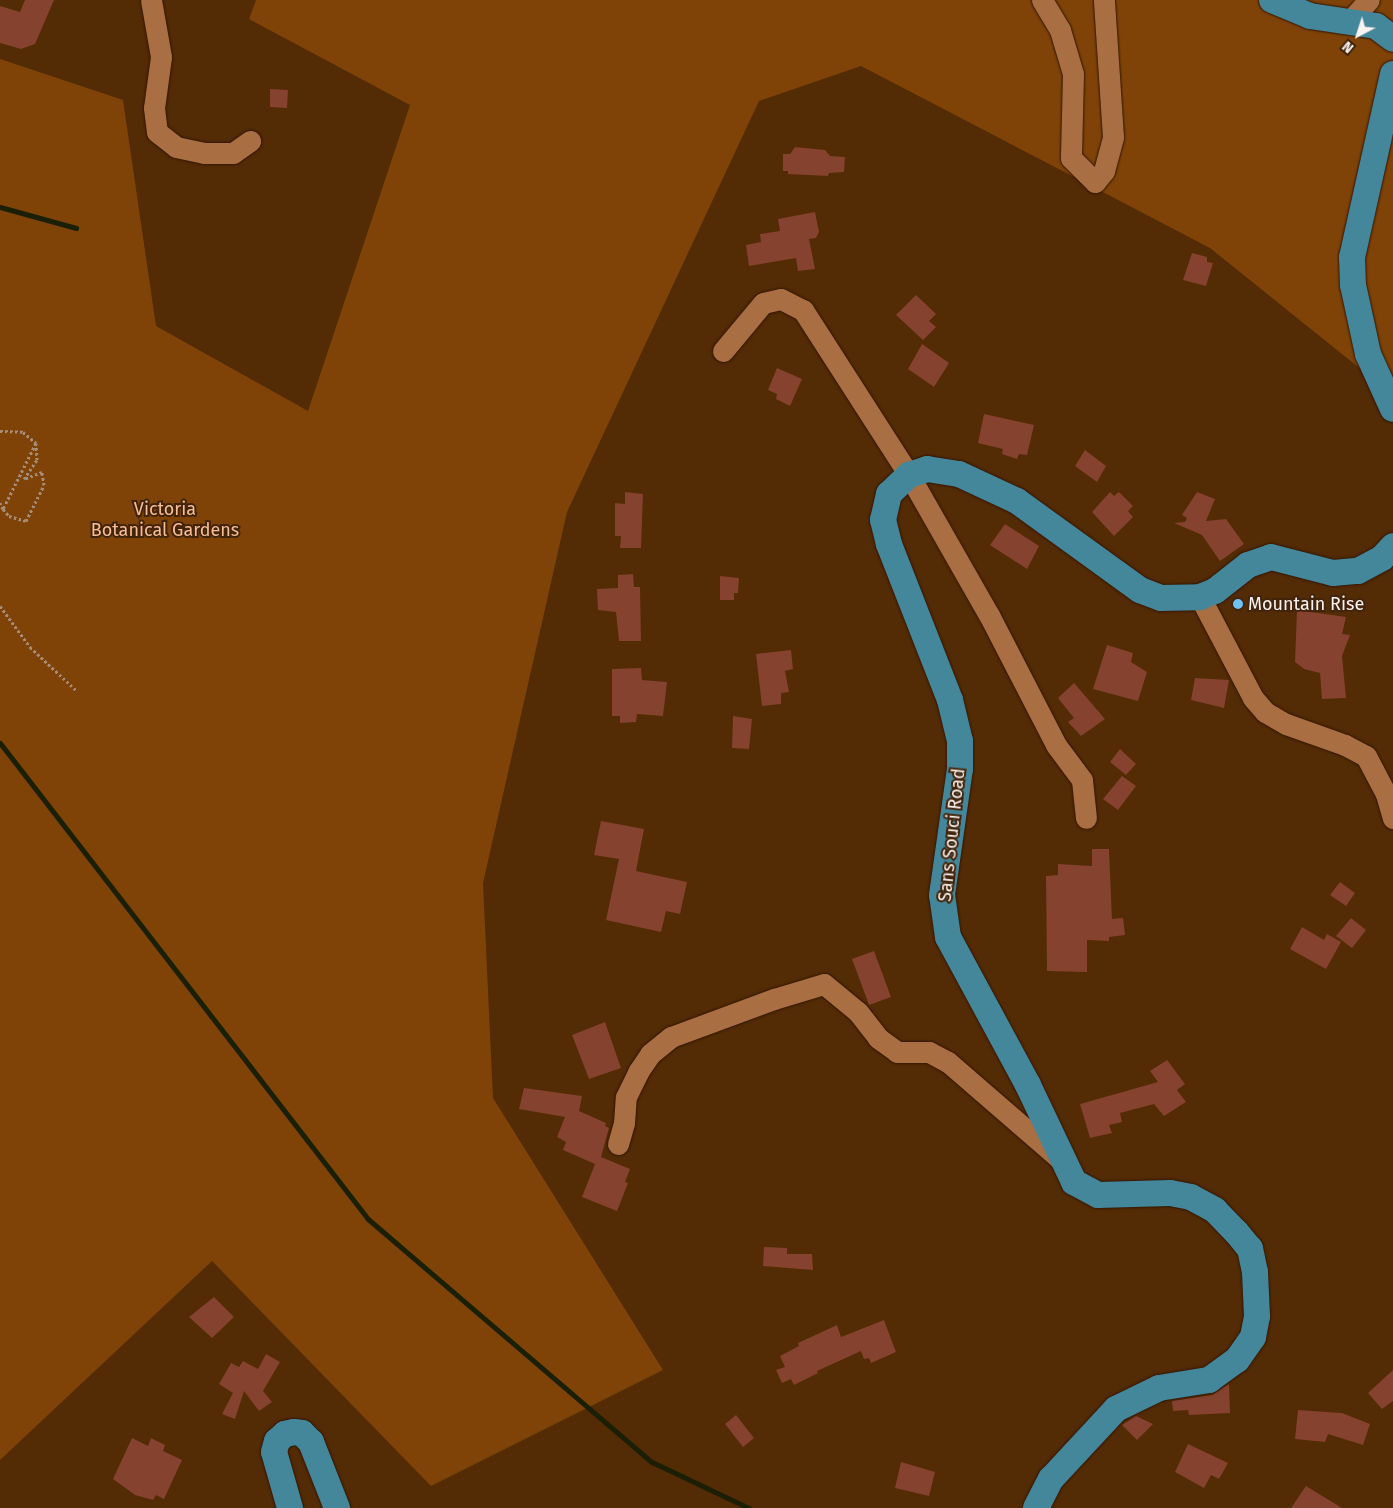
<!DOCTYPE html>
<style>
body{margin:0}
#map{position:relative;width:1393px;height:1508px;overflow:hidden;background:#532b05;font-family:"Fira Sans",sans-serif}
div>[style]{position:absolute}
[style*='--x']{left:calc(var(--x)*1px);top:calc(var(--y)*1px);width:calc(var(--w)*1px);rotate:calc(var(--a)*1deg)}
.green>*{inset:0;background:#7f4308}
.stream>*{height:5px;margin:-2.5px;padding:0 2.5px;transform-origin:2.5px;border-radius:2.5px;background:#1b1f03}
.building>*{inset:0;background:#84422f}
.path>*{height:3px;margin-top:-1.5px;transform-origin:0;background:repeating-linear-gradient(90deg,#a58d78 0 2.5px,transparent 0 5px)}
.roads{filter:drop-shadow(0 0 1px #321600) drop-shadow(0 0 1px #321600)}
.minor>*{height:21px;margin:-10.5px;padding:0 10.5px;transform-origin:10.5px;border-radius:10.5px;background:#a96e41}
.major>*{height:26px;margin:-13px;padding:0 13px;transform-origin:13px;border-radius:13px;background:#44869a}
.dots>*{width:14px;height:14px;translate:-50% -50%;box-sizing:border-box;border:2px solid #42240c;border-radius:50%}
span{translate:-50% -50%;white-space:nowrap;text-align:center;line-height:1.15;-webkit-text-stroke:4px #42240c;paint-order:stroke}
.park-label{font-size:18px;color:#f8bd93}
.poi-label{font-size:18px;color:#faf3ef}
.left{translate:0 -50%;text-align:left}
.street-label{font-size:18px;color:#faf3ef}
.north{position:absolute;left:1333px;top:10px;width:50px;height:50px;-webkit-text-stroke:4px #42240c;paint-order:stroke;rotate:220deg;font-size:14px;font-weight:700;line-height:20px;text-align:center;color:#faf3ef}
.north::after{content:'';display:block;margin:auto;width:18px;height:22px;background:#faf3ef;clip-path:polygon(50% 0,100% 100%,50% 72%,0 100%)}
</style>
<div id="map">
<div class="green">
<div style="clip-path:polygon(256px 0,1393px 0,1393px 395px,1210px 248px,861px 66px,759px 101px,567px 512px,483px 883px,493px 1098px,663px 1370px,431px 1486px,212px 1261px,0 1460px,0 59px,123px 100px,156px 326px,308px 411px,410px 105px,249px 19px)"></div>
</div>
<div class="stream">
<div style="--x:0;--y:207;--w:79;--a:15.4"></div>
<div style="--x:0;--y:743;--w:602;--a:52.29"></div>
<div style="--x:368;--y:1219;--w:374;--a:40.6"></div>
<div style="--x:652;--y:1462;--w:107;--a:25.4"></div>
</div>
<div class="building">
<div style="clip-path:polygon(25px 0,54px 0,35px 44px,21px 49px,0 43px,0 6px,20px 12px)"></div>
<div style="clip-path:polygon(270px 89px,288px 90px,287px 108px,270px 107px)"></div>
<div style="clip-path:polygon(795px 147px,825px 150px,830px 156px,845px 157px,844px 172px,829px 173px,828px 176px,788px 174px,788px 171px,783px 171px,783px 154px,790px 154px)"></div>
<div style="clip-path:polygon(815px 212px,819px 232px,816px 238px,809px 239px,815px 269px,798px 271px,796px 258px,749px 266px,746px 245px,761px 242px,760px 234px,780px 231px,778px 219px)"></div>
<div style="clip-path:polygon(1192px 253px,1207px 257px,1207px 262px,1213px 263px,1206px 286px,1183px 280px)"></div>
<div style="clip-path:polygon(916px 295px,936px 314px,929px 321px,936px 327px,923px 340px,896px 315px)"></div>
<div style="clip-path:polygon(922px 344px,949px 363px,934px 387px,908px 369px)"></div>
<div style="clip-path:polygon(777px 368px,802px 379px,790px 406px,776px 399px,777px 394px,768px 390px)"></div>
<div style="clip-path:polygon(984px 414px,1034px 425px,1027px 455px,1019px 454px,1017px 459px,1002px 454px,1003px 449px,978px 443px)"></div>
<div style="clip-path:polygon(1085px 450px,1106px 466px,1097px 482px,1075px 466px)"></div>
<div style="clip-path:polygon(625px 492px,643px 494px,641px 548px,620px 548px,621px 536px,615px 536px,615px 503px,625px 504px)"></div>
<div style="clip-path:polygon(1110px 492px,1114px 496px,1119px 492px,1133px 506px,1128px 511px,1133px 517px,1114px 536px,1092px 512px)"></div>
<div style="clip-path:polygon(1197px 492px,1215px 499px,1206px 521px,1226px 519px,1244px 544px,1220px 561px,1202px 535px,1174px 523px,1185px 522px,1187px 518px,1182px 515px)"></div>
<div style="clip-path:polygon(1005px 524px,1039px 546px,1027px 569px,990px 545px)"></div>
<div style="clip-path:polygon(633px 574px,634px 587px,640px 587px,641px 641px,619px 641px,616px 612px,598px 610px,597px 589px,618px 588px,618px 575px)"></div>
<div style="clip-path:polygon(720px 576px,739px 578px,738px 593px,734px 593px,734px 600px,720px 600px)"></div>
<div style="clip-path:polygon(1297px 610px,1346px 617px,1342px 634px,1350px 635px,1342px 656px,1346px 698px,1322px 699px,1320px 673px,1304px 669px,1295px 662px)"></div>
<div style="clip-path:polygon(1107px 645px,1133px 653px,1131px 662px,1147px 672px,1138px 701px,1093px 689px)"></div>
<div style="clip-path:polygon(791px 650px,793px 669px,785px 671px,789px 692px,781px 693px,781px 704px,762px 706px,756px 654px)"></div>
<div style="clip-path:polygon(641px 668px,642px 680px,667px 682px,663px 716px,637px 714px,636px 722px,620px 723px,620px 716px,612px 716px,612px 669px)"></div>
<div style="clip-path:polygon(1195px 678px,1229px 680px,1224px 708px,1191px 700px)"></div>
<div style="clip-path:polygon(1074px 683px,1105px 719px,1081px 736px,1068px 722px,1074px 718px,1058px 698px)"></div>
<div style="clip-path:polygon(733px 716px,752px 719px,749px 749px,732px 748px)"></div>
<div style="clip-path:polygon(1120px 749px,1136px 764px,1126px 775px,1110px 762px)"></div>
<div style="clip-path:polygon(1122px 776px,1136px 786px,1118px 810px,1103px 799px)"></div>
<div style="clip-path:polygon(601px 821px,644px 829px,636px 871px,687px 882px,680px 914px,666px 911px,661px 932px,606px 920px,619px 859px,594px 855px)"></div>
<div style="clip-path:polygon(1092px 849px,1109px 849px,1112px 919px,1123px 918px,1125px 935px,1109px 937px,1109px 941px,1087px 940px,1087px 972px,1047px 971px,1046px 876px,1058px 875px,1058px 864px,1092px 866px)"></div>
<div style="clip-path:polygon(1340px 882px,1355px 893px,1346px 906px,1330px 895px)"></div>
<div style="clip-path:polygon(1351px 918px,1366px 930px,1352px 948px,1336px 936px)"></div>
<div style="clip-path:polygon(1302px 927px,1324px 940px,1327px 934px,1341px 942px,1326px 969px,1290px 949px)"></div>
<div style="clip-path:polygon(874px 951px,891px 997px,869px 1005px,852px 959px)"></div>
<div style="clip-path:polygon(605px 1022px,621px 1068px,589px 1079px,572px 1035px)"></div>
<div style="clip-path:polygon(1167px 1060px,1185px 1084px,1177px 1090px,1186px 1102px,1164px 1116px,1154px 1104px,1120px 1113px,1122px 1122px,1109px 1125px,1112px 1133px,1090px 1138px,1080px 1104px,1158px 1082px,1150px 1071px)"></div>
<div style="clip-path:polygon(524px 1088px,582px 1096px,579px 1111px,606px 1123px,605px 1126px,609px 1128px,601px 1157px,630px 1169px,625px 1182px,628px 1183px,617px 1211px,582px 1197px,595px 1164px,563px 1150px,566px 1142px,557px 1137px,565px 1117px,519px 1109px)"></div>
<div style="clip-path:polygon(764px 1247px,787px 1248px,787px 1254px,812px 1254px,813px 1270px,763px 1266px)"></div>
<div style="clip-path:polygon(214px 1297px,234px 1317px,212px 1338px,189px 1317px)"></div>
<div style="clip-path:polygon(884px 1320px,896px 1352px,871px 1363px,869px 1358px,864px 1359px,861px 1351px,817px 1371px,818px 1373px,794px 1385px,791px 1379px,782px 1383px,776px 1370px,785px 1367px,780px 1356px,799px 1346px,798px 1343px,837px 1325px,841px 1337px)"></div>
<div style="clip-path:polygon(266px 1354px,280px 1362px,263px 1391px,272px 1402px,259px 1411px,244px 1391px,235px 1419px,222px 1414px,233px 1393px,219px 1384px,231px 1363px,239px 1367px,243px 1361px,258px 1369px)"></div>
<div style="clip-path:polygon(1393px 1370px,1393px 1401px,1382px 1409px,1368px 1393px)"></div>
<div style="clip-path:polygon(1229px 1384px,1230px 1413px,1189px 1415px,1188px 1410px,1173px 1411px,1172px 1401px,1212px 1395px)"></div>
<div style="clip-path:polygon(1298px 1410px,1342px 1413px,1370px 1424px,1363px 1445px,1328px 1434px,1325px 1442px,1295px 1439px)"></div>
<div style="clip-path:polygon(736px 1415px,754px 1438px,743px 1447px,725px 1424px)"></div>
<div style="clip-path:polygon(1136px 1416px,1153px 1424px,1137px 1440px,1122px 1425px)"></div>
<div style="clip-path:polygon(132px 1438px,148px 1446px,151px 1438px,165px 1445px,163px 1451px,182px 1460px,164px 1499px,156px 1495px,153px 1500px,135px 1495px,113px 1479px)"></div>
<div style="clip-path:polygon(1188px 1444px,1228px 1463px,1219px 1479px,1211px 1475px,1204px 1488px,1175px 1472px)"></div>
<div style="clip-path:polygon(901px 1462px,935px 1472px,929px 1496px,895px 1488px)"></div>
<div style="clip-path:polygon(1306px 1486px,1342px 1508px,1291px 1508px)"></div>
</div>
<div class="path">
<div style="--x:0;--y:431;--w:23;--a:2"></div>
<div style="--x:23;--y:432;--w:17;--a:40"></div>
<div style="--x:36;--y:443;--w:74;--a:116.6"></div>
<div style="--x:3;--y:509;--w:7;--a:-117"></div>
<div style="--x:3;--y:509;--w:9;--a:49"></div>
<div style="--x:9;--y:516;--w:18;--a:16"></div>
<div style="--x:26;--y:521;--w:40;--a:-63.4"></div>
<div style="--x:44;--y:485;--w:13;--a:-99"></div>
<div style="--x:42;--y:472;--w:19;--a:159"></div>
<div style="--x:24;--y:479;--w:23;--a:-56"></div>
<div style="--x:37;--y:460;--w:17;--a:-93"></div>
<div style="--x:0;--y:606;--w:51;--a:53.8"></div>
<div style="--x:30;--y:647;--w:63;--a:43.1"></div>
</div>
<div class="roads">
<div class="minor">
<div style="--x:151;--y:0;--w:58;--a:80"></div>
<div style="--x:161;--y:57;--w:51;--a:97.8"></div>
<div style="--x:154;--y:108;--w:24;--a:83"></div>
<div style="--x:157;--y:132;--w:24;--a:38"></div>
<div style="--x:176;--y:147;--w:29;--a:12"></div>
<div style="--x:204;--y:153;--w:29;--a:0"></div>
<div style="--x:233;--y:153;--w:21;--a:-35"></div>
<div style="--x:1042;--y:0;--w:35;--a:59"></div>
<div style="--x:1060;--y:30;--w:46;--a:73.5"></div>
<div style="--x:1073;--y:74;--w:84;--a:91.4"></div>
<div style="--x:1071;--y:158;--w:34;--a:45"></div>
<div style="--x:1095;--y:182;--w:14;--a:-51"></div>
<div style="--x:1104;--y:171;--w:35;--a:-75"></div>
<div style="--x:1113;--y:137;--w:137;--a:-93.8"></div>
<div style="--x:1348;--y:23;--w:31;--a:-48"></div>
<div style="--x:723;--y:351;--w:62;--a:-50.2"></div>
<div style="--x:763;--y:303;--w:18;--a:-13"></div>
<div style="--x:781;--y:299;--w:25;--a:27"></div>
<div style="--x:803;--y:310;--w:196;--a:57.3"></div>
<div style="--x:909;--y:475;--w:161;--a:60.3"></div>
<div style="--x:989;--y:615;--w:146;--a:62.7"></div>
<div style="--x:1056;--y:745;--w:44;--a:53.4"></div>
<div style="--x:1082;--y:780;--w:38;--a:84"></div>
<div style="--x:1200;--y:597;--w:114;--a:62.3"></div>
<div style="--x:1253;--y:698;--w:18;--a:49"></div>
<div style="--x:1265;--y:712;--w:24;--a:30"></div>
<div style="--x:1286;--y:724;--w:63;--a:19.6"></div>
<div style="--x:1345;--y:745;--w:24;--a:28"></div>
<div style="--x:1366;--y:756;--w:43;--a:62.2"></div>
<div style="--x:1386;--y:794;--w:25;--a:74"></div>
<div style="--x:618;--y:1144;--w:22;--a:-74"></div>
<div style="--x:624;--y:1123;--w:26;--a:-86"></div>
<div style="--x:626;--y:1097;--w:28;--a:-64"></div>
<div style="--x:638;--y:1072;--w:22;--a:-56"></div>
<div style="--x:650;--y:1054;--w:27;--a:-39"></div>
<div style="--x:671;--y:1037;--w:110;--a:-20.3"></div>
<div style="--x:774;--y:999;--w:52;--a:-16.7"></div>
<div style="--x:824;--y:984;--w:44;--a:39.5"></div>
<div style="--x:858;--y:1012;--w:33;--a:52"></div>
<div style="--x:878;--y:1038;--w:24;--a:36"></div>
<div style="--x:897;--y:1052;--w:32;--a:0"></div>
<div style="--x:929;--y:1052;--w:21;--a:28"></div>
<div style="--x:948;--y:1062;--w:150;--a:40.9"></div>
</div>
<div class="major">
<div style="--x:1272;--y:0;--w:41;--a:22.8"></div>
<div style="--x:1310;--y:16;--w:67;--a:8.6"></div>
<div style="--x:1376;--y:26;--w:21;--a:37"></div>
<div style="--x:1393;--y:74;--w:188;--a:102.6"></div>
<div style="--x:1352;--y:257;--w:28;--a:88"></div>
<div style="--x:1353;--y:285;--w:71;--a:77.7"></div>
<div style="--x:1368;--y:354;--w:60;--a:65.6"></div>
<div style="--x:290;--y:1508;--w:58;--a:-105.9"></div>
<div style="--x:274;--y:1452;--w:11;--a:-75"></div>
<div style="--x:277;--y:1441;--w:11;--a:-41"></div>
<div style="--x:285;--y:1434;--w:9;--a:-13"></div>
<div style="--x:294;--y:1432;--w:8;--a:7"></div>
<div style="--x:302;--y:1433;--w:13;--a:45"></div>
<div style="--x:311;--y:1442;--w:71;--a:68.5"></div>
<div style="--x:1036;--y:1508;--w:33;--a:-63"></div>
<div style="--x:1051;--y:1479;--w:96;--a:-47.1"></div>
<div style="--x:1116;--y:1409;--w:48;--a:-26"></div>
<div style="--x:1159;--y:1388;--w:51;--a:-9.1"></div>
<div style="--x:1209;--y:1380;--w:34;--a:-36"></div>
<div style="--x:1237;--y:1360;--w:28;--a:-55"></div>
<div style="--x:1253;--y:1337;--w:21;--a:-79"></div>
<div style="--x:1257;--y:1316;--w:44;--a:-92.6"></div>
<div style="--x:1255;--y:1272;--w:24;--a:-102"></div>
<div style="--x:1250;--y:1249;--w:22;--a:-129"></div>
<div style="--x:1236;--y:1232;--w:30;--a:-134"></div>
<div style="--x:1215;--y:1210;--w:27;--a:-152"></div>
<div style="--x:1191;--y:1197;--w:21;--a:-169"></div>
<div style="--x:1170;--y:1193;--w:72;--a:178.4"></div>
<div style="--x:1098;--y:1195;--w:27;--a:-152"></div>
<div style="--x:1074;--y:1182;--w:107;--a:-115.4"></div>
<div style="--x:1028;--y:1085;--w:168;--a:-118.4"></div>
<div style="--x:948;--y:937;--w:42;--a:-98.1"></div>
<div style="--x:942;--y:895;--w:127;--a:-81.9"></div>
<div style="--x:960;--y:769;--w:28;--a:-90"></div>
<div style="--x:960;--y:741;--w:42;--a:-103.7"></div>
<div style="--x:950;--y:700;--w:168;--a:-111.4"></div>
<div style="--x:889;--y:544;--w:25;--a:-104"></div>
<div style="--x:883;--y:520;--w:27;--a:-77"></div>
<div style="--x:889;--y:494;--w:28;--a:-44"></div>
<div style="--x:909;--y:475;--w:19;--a:-18"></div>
<div style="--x:927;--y:469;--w:32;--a:9"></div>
<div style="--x:959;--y:474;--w:64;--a:25"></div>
<div style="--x:1017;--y:501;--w:152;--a:35.9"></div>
<div style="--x:1140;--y:590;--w:22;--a:21"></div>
<div style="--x:1161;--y:598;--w:39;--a:-1"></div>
<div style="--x:1200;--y:597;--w:16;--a:-22"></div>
<div style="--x:1215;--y:591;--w:42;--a:-38.2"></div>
<div style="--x:1248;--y:565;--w:24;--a:-19"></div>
<div style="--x:1271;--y:557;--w:64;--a:14.5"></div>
<div style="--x:1333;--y:573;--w:25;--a:-5"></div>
<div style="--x:1358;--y:571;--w:27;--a:-28"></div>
<div style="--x:1382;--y:558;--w:16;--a:-47"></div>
</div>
</div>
<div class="dots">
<div style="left:1238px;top:604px;background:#6fc2f4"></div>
</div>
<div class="park-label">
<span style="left:165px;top:520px">Victoria<br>Botanical Gardens</span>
</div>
<div class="poi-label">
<span class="left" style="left:1248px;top:604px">Mountain Rise</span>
</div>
<div class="street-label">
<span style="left:952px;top:835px;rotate:-84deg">Sans Souci Road</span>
</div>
<div class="north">N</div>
</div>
